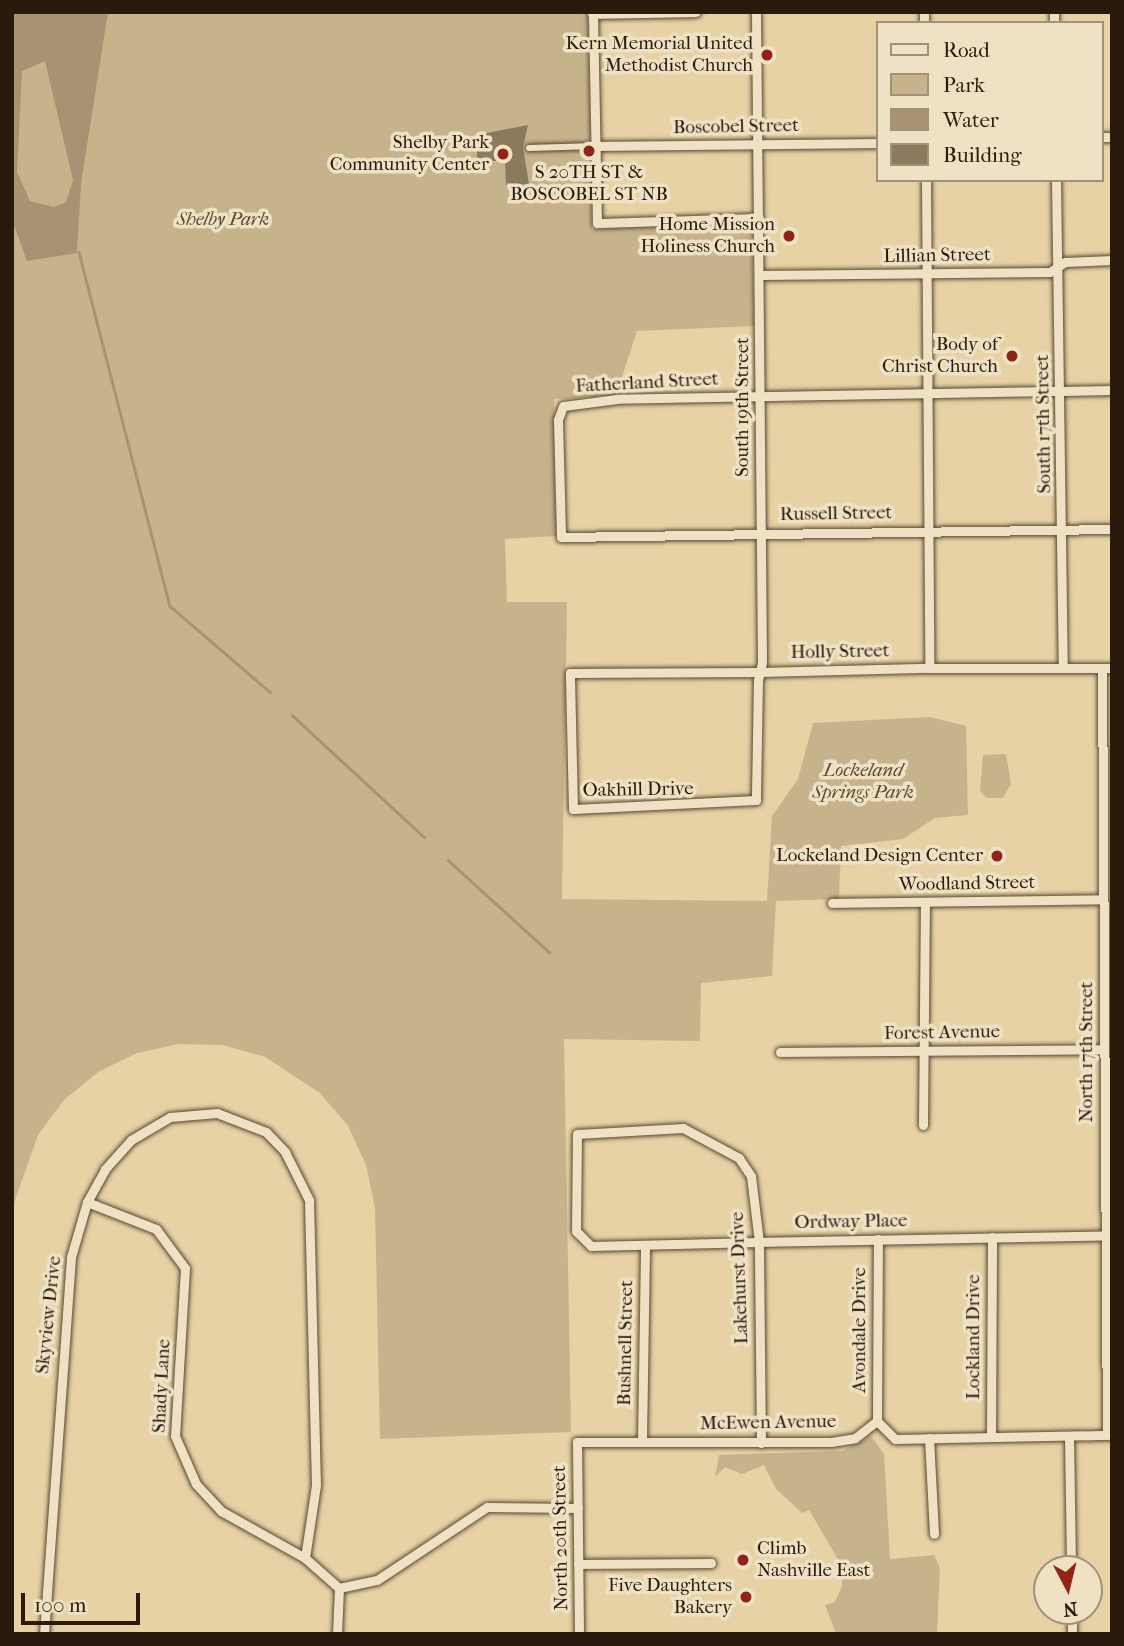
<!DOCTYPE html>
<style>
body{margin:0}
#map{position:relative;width:1124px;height:1646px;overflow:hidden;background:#e7d2a5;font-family:"IM FELL French Canon",serif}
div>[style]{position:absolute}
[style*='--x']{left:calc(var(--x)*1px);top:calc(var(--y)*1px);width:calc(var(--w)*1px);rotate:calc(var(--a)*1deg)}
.green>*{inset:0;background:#c7b38b}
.water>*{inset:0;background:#a79371}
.stream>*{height:2.5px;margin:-1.25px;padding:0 1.25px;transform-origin:1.25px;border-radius:1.25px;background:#a79371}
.building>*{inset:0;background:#8c7a5c}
.roads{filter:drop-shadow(0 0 2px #594832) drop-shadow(0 0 2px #594832)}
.pedestrian>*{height:6px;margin:-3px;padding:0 3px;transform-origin:3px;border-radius:3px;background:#efe2c4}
.minor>*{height:9px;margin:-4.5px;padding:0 4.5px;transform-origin:4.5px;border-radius:4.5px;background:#efe2c4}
.tertiary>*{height:10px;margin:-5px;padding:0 5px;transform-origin:5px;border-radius:5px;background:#efe2c4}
.dots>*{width:19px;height:19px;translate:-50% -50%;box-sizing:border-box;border:4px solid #efe2c4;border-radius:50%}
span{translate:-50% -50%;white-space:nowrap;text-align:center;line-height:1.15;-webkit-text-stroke:7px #efe2c4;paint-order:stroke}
.poi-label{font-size:19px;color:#2a1a0c}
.right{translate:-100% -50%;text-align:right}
.left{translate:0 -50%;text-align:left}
.street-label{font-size:19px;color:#2a1a0c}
.park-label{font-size:19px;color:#594832;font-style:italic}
.frame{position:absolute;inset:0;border:14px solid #2a1a0c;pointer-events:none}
.legend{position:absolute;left:876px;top:21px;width:228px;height:161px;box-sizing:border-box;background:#efe2c4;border:2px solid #a0927a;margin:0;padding:9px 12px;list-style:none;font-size:21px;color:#2a1a0c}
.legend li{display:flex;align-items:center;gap:14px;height:35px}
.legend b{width:35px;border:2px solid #a0927a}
.north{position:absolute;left:1033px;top:1555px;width:70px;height:70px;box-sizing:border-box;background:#efe2c4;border:2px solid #a0927a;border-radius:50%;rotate:173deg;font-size:19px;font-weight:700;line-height:28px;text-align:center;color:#2a1a0c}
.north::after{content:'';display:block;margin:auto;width:24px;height:32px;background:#8f2418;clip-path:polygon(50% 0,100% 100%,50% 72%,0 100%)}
.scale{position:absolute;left:21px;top:1593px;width:119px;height:32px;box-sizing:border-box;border:4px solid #2a1a0c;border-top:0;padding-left:9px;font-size:21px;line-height:24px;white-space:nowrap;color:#2a1a0c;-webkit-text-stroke:5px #efe2c4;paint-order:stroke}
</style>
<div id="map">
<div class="green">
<div style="clip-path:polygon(12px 12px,588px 12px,592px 229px,752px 225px,754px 326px,637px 331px,616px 395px,554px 399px,556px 536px,505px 539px,507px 602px,567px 602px,562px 899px,767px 901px,772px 816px,798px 779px,813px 723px,930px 717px,966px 726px,968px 815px,935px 818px,903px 839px,841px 846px,839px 899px,776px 901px,772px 976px,701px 983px,700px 1041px,564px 1039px,571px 1432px,380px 1439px,375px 1208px,366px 1165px,348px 1126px,320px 1093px,265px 1057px,223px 1045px,179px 1044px,137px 1053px,98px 1072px,64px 1100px,38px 1135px,12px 1209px)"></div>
<div style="clip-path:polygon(1006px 754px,1011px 784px,1003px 798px,986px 798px,980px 791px,983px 755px)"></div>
<div style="clip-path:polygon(871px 1436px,884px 1454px,890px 1559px,934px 1555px,940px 1568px,937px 1634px,836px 1634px,825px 1605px,835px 1602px,842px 1586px,842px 1566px,809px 1510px,802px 1513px,776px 1489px,764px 1465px,742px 1474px,725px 1467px,715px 1477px,719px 1455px,842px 1451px)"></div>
</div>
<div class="water">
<div style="clip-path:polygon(evenodd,12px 12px,108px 12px,81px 184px,77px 253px,27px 261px,12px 220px,12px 12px,45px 61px,73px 180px,66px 202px,54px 207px,30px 201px,17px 172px,22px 71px,45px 61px)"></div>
</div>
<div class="stream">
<div style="--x:79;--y:252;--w:366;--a:75.6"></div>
<div style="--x:170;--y:606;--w:132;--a:40.7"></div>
<div style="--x:292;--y:715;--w:180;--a:42.7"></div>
<div style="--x:448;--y:860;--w:137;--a:42.3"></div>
</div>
<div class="building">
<div style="clip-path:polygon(528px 125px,523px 147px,529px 184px,506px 185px,505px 161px,477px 161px,477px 135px)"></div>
</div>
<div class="roads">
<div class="pedestrian">
<div style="--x:529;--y:148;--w:67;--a:-1.7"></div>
</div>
<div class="minor">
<div style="--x:756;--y:12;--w:650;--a:89.47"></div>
<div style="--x:762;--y:662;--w:10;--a:101"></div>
<div style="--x:760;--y:672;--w:8;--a:104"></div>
<div style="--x:758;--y:680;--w:120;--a:91"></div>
<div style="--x:756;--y:800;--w:183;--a:177.2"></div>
<div style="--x:573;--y:809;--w:136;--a:-91.3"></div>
<div style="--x:570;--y:673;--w:190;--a:-0.3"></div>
<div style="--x:760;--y:672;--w:169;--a:-1.4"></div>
<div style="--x:929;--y:668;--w:183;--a:0"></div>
<div style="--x:924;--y:12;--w:11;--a:90"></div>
<div style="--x:1054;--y:12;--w:11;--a:90"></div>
<div style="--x:593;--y:14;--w:209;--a:88.9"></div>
<div style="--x:597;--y:223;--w:162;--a:-1.8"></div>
<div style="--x:1101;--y:137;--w:11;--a:0"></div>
<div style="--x:596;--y:146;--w:281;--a:-0.6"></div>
<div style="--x:926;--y:180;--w:488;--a:89.6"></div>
<div style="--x:1056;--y:180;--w:487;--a:89.2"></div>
<div style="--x:760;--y:275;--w:290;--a:-0.6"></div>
<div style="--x:1050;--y:272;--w:18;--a:-34"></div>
<div style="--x:1065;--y:262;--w:47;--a:-2.4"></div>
<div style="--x:1112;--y:390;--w:495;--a:179"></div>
<div style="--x:617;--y:399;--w:54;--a:172.6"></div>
<div style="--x:563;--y:406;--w:15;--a:110"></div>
<div style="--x:558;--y:420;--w:117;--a:88.5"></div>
<div style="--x:561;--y:537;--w:551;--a:-0.83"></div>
<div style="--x:1102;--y:668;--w:767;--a:89.63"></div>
<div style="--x:832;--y:903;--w:271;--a:-0.8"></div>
<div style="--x:780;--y:1052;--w:324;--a:-0.5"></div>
<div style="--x:923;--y:1125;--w:223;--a:-89.5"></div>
<div style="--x:87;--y:1202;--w:74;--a:21.4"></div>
<div style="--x:156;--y:1229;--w:49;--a:53.4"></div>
<div style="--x:185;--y:1268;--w:168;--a:93.4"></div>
<div style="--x:175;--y:1436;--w:52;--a:66.4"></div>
<div style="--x:196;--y:1484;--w:37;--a:47"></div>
<div style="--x:221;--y:1511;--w:96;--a:29.2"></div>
<div style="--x:305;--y:1558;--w:45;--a:41.4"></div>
<div style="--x:877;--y:1421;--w:182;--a:-89.7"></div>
<div style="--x:1069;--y:1436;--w:133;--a:89.1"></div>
<div style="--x:991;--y:1437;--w:200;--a:-89.7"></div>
<div style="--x:929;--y:1438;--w:96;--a:87"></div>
<div style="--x:642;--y:1441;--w:196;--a:-89.1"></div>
<div style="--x:761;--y:1443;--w:201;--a:-90.6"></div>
<div style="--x:759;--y:1242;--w:66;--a:-96.9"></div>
<div style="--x:751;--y:1176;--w:22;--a:-124"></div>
<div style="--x:739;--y:1158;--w:64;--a:-151.8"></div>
<div style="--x:683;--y:1128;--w:106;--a:176.8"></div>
<div style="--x:577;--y:1134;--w:97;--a:90.6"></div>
<div style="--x:576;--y:1231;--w:21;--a:45"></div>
<div style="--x:591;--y:1246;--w:168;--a:-1.4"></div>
<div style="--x:759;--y:1242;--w:353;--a:-1.1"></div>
<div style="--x:578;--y:1564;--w:133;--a:-0.4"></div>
<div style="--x:339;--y:1588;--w:39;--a:-12"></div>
<div style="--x:377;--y:1580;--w:132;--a:-33.6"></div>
<div style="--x:487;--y:1507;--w:91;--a:0.6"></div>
<div style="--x:1072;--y:1611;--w:23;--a:90"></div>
<div style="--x:44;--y:1634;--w:378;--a:-85.9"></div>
<div style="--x:71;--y:1257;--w:57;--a:-73.8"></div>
<div style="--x:87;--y:1202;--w:38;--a:-61"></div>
<div style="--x:105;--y:1169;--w:39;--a:-48"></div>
<div style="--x:131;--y:1140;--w:45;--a:-30.5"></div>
<div style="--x:170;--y:1117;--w:47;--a:-4.9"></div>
<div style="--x:217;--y:1113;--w:53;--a:21.2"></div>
<div style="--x:266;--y:1132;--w:28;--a:46"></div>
<div style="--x:285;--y:1152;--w:54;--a:63.4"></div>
<div style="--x:309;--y:1200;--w:285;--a:88.6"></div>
<div style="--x:316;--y:1485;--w:74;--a:98.6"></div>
<div style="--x:337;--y:1634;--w:46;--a:-87.5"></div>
<div style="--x:579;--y:1634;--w:192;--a:-90.6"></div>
<div style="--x:577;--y:1442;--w:254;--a:0"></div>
<div style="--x:831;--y:1442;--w:24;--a:-9"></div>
<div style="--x:855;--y:1438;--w:28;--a:-38"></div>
<div style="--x:877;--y:1421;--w:25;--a:45"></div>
<div style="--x:895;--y:1439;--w:215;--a:-1.1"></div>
</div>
<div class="tertiary">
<div style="--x:593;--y:14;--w:103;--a:-1.1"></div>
</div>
</div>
<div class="dots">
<div style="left:767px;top:55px;background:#8f2418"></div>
<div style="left:589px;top:151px;background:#8f2418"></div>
<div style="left:503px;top:154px;background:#8f2418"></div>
<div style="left:789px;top:236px;background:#8f2418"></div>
<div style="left:1012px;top:356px;background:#8f2418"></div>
<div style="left:997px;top:856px;background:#8f2418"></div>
<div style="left:743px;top:1560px;background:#8f2418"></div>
<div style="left:746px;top:1597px;background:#8f2418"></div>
</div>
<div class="poi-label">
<span class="right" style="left:753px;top:55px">Kern Memorial United<br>Methodist Church</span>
<span class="right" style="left:489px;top:154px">Shelby Park<br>Community Center</span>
<span style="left:589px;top:184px">S 20TH ST &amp;<br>BOSCOBEL ST NB</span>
<span class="right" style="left:775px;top:236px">Home Mission<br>Holiness Church</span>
<span class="right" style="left:998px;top:356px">Body of<br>Christ Church</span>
<span class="right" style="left:983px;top:856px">Lockeland Design Center</span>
<span class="left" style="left:757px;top:1560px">Climb<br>Nashville East</span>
<span class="right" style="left:732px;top:1597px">Five Daughters<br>Bakery</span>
</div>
<div class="street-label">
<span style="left:736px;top:127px;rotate:-1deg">Boscobel Street</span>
<span style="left:937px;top:256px;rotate:-1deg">Lillian Street</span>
<span style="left:647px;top:383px;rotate:-3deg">Fatherland Street</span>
<span style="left:743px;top:407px;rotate:-90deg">South 19th Street</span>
<span style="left:1044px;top:424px;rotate:-91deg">South 17th Street</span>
<span style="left:836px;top:514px;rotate:-1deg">Russell Street</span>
<span style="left:840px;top:652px;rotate:-1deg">Holly Street</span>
<span style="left:638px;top:790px;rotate:-1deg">Oakhill Drive</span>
<span style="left:967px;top:884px;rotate:-1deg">Woodland Street</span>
<span style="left:942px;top:1033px;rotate:-1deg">Forest Avenue</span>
<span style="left:1087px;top:1052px;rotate:-90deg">North 17th Street</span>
<span style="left:851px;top:1222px;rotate:-1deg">Ordway Place</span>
<span style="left:740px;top:1278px;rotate:-92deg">Lakehurst Drive</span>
<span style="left:49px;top:1315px;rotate:-84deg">Skyview Drive</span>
<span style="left:860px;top:1330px;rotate:-90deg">Avondale Drive</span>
<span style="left:974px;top:1337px;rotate:-90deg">Lockland Drive</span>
<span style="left:626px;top:1343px;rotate:-89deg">Bushnell Street</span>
<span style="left:162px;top:1386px;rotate:-87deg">Shady Lane</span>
<span style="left:768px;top:1423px;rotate:-1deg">McEwen Avenue</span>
<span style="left:561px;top:1538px;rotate:-91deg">North 20th Street</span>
</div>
<div class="park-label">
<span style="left:223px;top:220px">Shelby Park</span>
<span style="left:863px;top:782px">Lockeland<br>Springs Park</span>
</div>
<div class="frame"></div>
<ul class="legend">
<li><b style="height:9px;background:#efe2c4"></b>Road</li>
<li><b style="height:19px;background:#c7b38b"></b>Park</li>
<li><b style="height:19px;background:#a79371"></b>Water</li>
<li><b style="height:19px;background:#8c7a5c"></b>Building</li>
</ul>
<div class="north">N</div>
<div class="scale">100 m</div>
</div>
